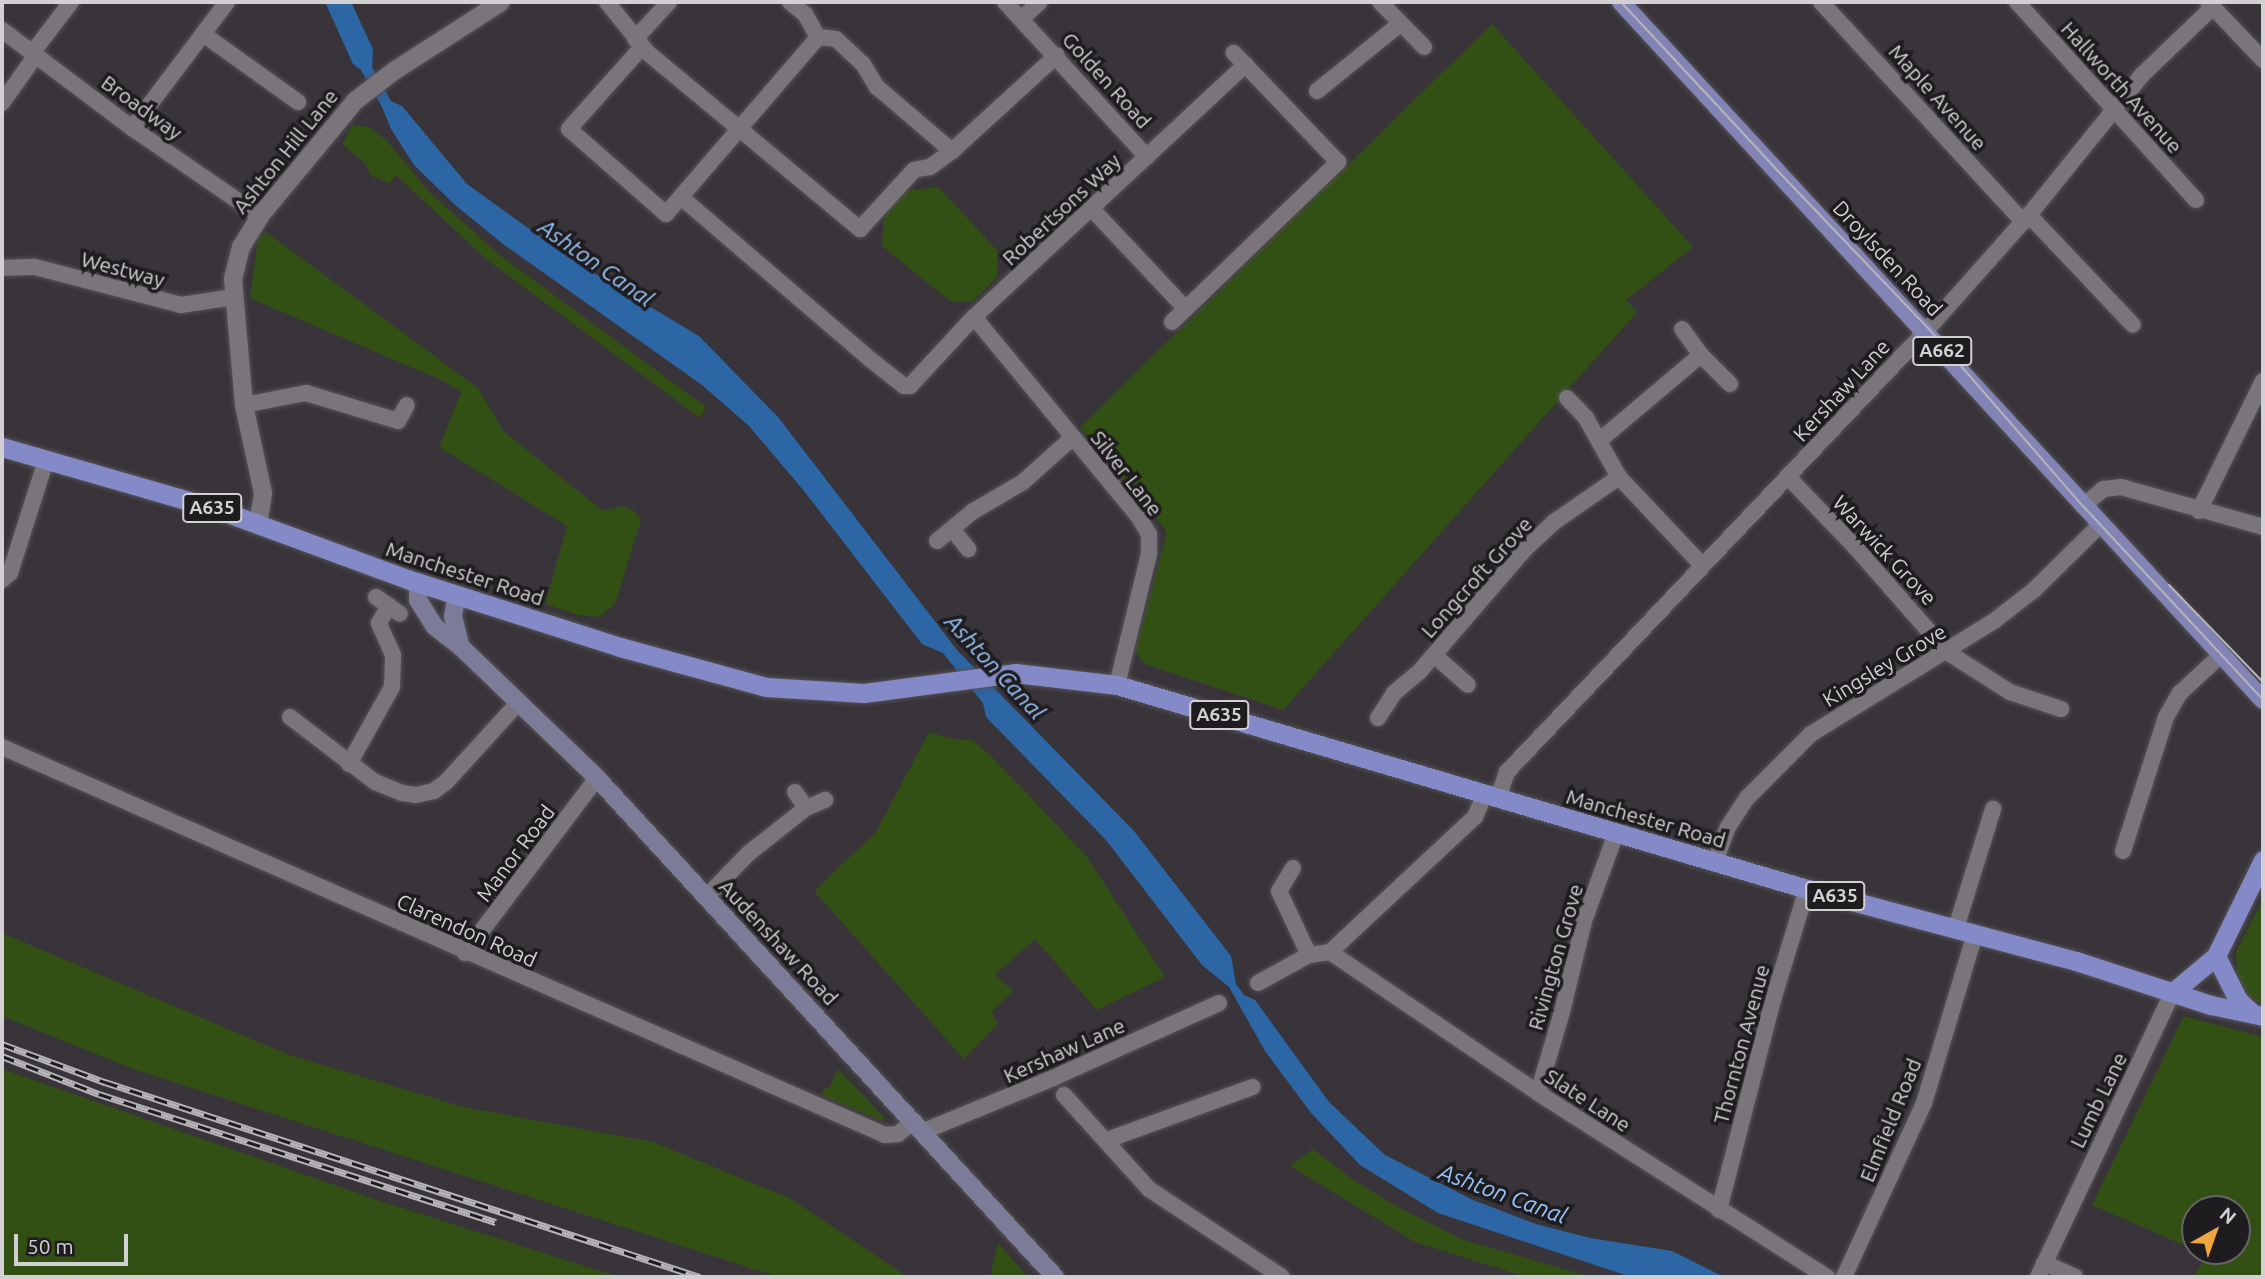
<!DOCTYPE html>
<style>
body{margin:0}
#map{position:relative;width:2265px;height:1279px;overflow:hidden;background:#38343a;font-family:Ubuntu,sans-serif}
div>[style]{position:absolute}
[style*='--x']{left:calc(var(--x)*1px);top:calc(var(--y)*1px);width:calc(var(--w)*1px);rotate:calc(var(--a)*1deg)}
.green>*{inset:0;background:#325014}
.water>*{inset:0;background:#2c66a5}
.roads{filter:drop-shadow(0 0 2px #555256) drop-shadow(0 0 2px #555256)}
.minor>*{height:16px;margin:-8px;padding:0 8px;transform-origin:8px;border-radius:8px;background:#79757b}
.tertiary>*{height:18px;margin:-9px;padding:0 9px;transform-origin:9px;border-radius:9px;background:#79757b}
.secondary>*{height:18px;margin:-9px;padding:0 9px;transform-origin:9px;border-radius:9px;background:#7d7c98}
.primary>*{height:18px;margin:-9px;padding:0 9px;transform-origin:9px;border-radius:9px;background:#8184b5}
.trunk>*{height:19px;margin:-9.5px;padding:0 9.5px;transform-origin:9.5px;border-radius:9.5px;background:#8489c8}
.tram>*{height:2px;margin:-1px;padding:0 1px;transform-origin:1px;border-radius:1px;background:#b6b4b8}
.rail>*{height:7px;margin-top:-3.5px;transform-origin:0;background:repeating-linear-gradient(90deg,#1e1c1f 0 13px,#b6b4b8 0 26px);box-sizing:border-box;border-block:2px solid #b6b4b8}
span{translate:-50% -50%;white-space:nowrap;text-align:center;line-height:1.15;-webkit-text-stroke:7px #1e1c1f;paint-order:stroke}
.shield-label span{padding:2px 5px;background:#1e1c1f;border:2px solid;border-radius:5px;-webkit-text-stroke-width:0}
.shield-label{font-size:19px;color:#d2d0d3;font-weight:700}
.street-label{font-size:21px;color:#d2d0d3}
.water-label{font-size:23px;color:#97c3f8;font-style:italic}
.frame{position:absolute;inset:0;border:4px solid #d2d0d3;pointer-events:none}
.north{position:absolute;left:2181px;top:1195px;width:70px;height:70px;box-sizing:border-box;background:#1e1c1f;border:2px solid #666467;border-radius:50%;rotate:40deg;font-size:19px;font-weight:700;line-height:28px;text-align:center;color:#d2d0d3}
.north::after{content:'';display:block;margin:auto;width:24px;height:32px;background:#f0a63f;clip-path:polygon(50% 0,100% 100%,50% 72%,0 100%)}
.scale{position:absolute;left:14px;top:1234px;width:114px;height:32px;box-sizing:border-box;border:4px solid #d2d0d3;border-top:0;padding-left:9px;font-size:21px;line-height:24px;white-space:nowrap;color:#d2d0d3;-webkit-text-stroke:5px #1e1c1f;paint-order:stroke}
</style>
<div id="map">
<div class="green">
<div style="clip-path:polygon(1492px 24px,1693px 247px,1626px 300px,1637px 312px,1283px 710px,1145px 664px,1135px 652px,1167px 532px,1080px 427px)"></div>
<div style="clip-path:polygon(352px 125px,370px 127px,388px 142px,430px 193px,501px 256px,706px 407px,700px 418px,486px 259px,396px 175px,389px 183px,370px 175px,366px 164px,342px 144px)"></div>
<div style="clip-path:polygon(938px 187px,997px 250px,997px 277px,972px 302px,950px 301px,882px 246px,884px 216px,904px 191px)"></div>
<div style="clip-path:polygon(266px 232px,478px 388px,503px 431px,603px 511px,622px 506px,634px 511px,641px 520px,615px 604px,599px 617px,578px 615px,545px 604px,567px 526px,439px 447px,461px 392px,441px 380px,250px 298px,258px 238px)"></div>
<div style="clip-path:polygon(929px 732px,953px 739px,972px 740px,990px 755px,1087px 857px,1165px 977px,1097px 1010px,1035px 939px,995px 975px,1013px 991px,991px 1012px,998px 1023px,964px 1059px,814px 891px,876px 832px)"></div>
<div style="clip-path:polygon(2263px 899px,2263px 1005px,2246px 994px,2237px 972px,2236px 952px)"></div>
<div style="clip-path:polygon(2px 933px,289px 1055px,464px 1107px,653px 1142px,791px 1199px,908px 1277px,778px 1277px,133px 1069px,2px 1016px)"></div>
<div style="clip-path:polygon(2184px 1016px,2263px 1037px,2263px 1277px,2194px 1277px,2206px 1255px,2198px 1251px,2237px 1251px,2237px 1209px,2195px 1209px,2195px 1250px,2092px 1205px)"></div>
<div style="clip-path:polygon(2px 1069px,383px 1202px,619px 1277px,2px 1277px)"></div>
<div style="clip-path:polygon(838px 1069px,885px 1118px,883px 1121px,823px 1096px,822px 1091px,830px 1086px)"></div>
<div style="clip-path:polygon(1313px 1149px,1353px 1180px,1403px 1210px,1464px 1240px,1591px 1277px,1526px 1277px,1415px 1242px,1290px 1166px)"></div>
<div style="clip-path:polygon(998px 1243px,1028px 1277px,990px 1277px)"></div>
</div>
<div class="water">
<div style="clip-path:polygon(325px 2px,351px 2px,373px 49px,372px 67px,391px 101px,402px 106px,467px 184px,574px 261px,699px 336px,778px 417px,957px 650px,1134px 831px,1231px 956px,1236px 984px,1244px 995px,1255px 1000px,1329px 1102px,1385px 1155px,1473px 1200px,1536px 1224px,1590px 1238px,1672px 1251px,1724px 1277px,1631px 1277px,1438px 1213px,1360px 1165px,1311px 1113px,1265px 1051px,1229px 987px,1202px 965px,1106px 840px,986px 717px,983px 703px,943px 653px,922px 644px,804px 491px,749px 426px,702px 385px,503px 244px,454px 204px,414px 165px,391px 129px,382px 107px,361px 70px,353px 64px)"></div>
</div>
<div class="roads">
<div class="minor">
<div style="--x:607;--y:2;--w:65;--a:51.2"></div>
<div style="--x:648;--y:53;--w:276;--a:39.7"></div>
<div style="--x:860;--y:229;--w:80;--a:-47.5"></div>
<div style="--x:914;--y:170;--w:16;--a:-11"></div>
<div style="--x:930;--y:167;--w:27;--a:-36"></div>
<div style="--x:790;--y:2;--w:19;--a:39"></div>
<div style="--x:805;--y:14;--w:26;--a:61"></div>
<div style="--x:1005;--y:2;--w:210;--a:47.5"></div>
<div style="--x:1380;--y:2;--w:63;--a:45.6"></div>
<div style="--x:1821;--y:2;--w:299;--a:47.4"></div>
<div style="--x:2017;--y:2;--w:267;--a:47.9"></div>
<div style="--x:2208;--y:2;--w:80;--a:46.5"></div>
<div style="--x:1021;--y:19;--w:25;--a:-42"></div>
<div style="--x:2;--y:30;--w:163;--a:37"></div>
<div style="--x:132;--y:128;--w:155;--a:34.5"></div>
<div style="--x:203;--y:34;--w:117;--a:35.6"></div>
<div style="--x:635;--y:39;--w:50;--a:-47.4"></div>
<div style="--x:642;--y:47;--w:110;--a:131.7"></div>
<div style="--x:569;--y:129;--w:129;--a:41.2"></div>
<div style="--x:666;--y:214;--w:233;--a:-49.3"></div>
<div style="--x:818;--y:37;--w:18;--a:6"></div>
<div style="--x:836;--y:39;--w:37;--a:43"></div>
<div style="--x:863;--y:64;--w:27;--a:59"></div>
<div style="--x:877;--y:87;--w:99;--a:40.5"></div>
<div style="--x:952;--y:151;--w:142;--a:-42.4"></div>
<div style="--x:33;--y:52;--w:63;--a:-52.8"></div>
<div style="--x:1317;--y:91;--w:107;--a:-38.9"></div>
<div style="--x:2;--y:103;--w:59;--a:-54.7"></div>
<div style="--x:132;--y:128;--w:158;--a:-53"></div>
<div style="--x:682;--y:198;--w:249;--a:40.6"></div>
<div style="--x:871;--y:360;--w:42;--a:38.2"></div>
<div style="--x:904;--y:386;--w:6;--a:0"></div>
<div style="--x:910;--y:386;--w:94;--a:-47.2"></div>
<div style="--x:974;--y:317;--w:371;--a:-42.9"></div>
<div style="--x:1092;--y:209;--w:136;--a:46.8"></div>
<div style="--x:2029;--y:215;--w:151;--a:46.6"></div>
<div style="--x:2;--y:268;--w:33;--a:-2"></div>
<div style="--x:35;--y:267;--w:151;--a:14.6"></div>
<div style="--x:181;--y:305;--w:54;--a:-8.6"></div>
<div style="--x:974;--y:317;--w:258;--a:50.5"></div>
<div style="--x:1138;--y:516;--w:21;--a:59"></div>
<div style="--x:1149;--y:534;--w:20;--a:90"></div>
<div style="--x:1149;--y:554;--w:135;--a:103.7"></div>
<div style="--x:1172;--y:322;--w:231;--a:-43.9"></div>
<div style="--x:1338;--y:162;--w:151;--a:-133.7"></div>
<div style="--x:1701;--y:355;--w:41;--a:45"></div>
<div style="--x:1567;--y:398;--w:28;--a:46"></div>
<div style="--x:1586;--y:418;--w:68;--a:60.8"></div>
<div style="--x:1619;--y:477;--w:122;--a:46.7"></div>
<div style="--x:244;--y:405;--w:63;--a:-11"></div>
<div style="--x:306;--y:393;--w:96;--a:16.9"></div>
<div style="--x:398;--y:421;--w:18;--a:-61"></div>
<div style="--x:1600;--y:440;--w:132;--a:-40.1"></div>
<div style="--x:1701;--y:355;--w:32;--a:-126"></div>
<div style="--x:1788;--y:477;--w:98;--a:46.2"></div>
<div style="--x:1856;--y:548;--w:138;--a:48.8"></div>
<div style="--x:1947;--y:652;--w:75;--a:32.4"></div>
<div style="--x:2010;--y:692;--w:54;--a:18.4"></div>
<div style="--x:2083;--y:506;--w:26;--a:-40"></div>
<div style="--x:2103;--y:489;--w:18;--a:-6"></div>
<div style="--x:2121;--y:487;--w:148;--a:15.7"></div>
<div style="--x:2199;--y:511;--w:145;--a:-63.8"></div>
<div style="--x:952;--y:529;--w:26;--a:51"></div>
<div style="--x:937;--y:541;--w:45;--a:-39.6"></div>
<div style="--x:972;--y:512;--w:59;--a:-30.5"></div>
<div style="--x:1023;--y:482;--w:66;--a:-41.9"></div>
<div style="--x:2;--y:580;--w:11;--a:-41"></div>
<div style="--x:10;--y:573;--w:119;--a:-72.3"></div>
<div style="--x:376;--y:597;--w:29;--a:35"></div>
<div style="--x:1434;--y:655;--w:45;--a:41.4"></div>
<div style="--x:290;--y:717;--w:107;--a:37.4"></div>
<div style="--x:375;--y:782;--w:29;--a:22"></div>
<div style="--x:402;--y:793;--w:14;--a:8"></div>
<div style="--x:416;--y:795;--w:18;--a:-13"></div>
<div style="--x:434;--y:791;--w:15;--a:-37"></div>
<div style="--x:446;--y:782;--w:108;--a:-47.6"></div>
<div style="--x:1378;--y:718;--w:30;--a:-57"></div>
<div style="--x:1394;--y:693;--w:34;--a:-40"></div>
<div style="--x:1420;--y:671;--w:160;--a:-49.3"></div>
<div style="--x:1524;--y:550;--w:41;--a:-43"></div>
<div style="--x:1554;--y:522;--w:79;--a:-34.7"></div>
<div style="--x:2;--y:747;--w:964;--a:23.72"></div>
<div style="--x:885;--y:1135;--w:13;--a:-4"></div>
<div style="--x:898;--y:1134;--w:21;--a:-39"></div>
<div style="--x:349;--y:764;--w:88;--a:-60.8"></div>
<div style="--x:392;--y:687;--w:32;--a:-88"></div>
<div style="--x:393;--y:655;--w:35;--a:-114"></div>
<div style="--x:379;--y:623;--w:20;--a:-60"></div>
<div style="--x:795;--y:792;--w:19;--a:55"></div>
<div style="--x:1498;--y:798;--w:28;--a:-71"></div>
<div style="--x:1507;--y:772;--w:607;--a:-46.47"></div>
<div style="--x:1925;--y:332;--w:157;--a:-48.4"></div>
<div style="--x:2029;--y:215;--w:180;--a:-51.1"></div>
<div style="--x:2142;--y:75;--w:98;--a:-43.8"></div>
<div style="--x:2123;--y:851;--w:141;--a:-72.2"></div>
<div style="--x:2166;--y:717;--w:28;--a:-60"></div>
<div style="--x:2180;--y:693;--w:56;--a:-42.8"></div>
<div style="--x:1715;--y:862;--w:37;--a:-70"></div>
<div style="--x:1728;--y:827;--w:35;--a:-57"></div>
<div style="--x:1747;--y:798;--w:91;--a:-45"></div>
<div style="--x:1811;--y:734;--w:215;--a:-31.7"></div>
<div style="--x:1994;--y:621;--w:51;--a:-37.8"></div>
<div style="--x:2034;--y:590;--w:93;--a:-44.6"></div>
<div style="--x:1293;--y:868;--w:27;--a:121"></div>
<div style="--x:1279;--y:891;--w:71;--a:64.9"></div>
<div style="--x:706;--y:897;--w:62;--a:-45.7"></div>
<div style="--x:749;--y:853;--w:73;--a:-38.3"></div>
<div style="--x:806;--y:808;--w:21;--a:-23"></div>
<div style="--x:1956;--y:928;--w:125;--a:-72.7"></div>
<div style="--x:1330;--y:952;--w:251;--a:34.1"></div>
<div style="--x:1538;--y:1093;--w:343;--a:32.5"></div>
<div style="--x:465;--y:953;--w:219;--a:-53"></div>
<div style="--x:1258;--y:983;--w:58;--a:-28.8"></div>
<div style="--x:1309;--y:955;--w:21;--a:-8"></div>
<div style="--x:1330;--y:952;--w:198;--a:-43"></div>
<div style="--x:1475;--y:817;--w:25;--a:-67"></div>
<div style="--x:1538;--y:1093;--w:84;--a:-73.5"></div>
<div style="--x:1562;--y:1012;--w:94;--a:-76.4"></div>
<div style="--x:1584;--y:921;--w:94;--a:-70"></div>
<div style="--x:1064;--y:1095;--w:127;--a:47.9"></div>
<div style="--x:1149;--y:1189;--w:159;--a:33.5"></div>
<div style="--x:924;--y:1131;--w:139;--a:-22.3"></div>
<div style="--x:1053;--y:1078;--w:182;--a:-24.3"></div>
<div style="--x:1107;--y:1140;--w:155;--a:-20"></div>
<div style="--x:1719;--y:1210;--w:217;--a:-75.6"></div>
<div style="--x:1773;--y:1000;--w:116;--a:-73"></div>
<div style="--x:2044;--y:1263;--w:34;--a:24"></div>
<div style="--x:1844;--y:1277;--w:192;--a:-65.3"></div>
<div style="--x:1924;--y:1103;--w:177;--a:-73.2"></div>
<div style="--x:2038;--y:1277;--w:315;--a:-64.7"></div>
</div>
<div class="tertiary">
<div style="--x:258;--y:525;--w:32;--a:-81"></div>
<div style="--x:263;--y:493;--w:90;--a:-102.2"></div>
<div style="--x:244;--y:405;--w:126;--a:-95"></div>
<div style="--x:233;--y:279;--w:33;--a:-76"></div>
<div style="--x:241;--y:247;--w:36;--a:-58"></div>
<div style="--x:260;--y:216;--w:149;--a:-50.4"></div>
<div style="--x:355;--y:101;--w:49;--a:-37.6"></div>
<div style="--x:394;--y:71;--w:127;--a:-32.8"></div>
</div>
<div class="secondary">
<div style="--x:418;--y:582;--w:18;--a:90"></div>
<div style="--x:418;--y:600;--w:31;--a:58"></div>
<div style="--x:434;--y:626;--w:34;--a:38"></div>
<div style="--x:461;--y:647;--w:189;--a:43.9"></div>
<div style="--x:597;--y:778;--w:677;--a:47.45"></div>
<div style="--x:457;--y:595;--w:21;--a:101"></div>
<div style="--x:453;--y:616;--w:32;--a:76"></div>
</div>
<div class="primary">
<div style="--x:1621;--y:2;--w:948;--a:47.39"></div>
</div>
<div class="trunk">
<div style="--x:2;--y:447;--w:221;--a:16.1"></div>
<div style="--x:214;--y:508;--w:206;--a:20.2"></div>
<div style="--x:407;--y:579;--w:224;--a:17.7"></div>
<div style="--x:620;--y:647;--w:151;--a:15.3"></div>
<div style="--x:766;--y:687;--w:98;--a:3.5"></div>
<div style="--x:864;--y:693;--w:152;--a:-7.5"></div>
<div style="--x:1015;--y:673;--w:103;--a:6.7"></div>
<div style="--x:1117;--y:685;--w:720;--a:16.47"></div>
<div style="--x:1807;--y:889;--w:278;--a:15"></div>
<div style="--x:2076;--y:961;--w:142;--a:18.1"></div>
<div style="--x:2211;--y:1005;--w:53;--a:11.9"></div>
<div style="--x:2216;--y:956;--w:49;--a:63.4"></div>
<div style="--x:2238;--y:1000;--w:19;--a:43"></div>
<div style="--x:2173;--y:992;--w:56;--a:-39.9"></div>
<div style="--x:2216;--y:956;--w:107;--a:-63.9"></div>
</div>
</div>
<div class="tram">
<div style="--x:1621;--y:2;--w:226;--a:47.1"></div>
<div style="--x:1775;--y:168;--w:221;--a:46.3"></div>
<div style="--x:1928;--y:328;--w:236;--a:49"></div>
<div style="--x:2083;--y:506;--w:265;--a:47.1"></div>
<div style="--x:2169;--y:585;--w:135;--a:45.9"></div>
</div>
<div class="rail">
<div style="--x:2;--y:1044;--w:110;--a:20.3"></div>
<div style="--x:105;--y:1082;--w:626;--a:18.15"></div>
<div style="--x:2;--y:1056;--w:104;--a:21.4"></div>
<div style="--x:99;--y:1094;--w:417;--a:17.9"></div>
</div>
<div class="shield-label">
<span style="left:1942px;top:351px">A662</span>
<span style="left:212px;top:508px">A635</span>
<span style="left:1219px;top:715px">A635</span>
<span style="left:1835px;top:896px">A635</span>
</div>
<div class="street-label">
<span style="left:1107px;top:80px;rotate:48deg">Golden Road</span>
<span style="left:2122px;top:87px;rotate:48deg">Hallworth Avenue</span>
<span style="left:1938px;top:97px;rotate:48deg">Maple Avenue</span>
<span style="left:142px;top:107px;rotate:36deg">Broadway</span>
<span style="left:285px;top:151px;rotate:-51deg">Ashton Hill Lane</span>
<span style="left:1061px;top:209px;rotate:-43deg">Robertsons Way</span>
<span style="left:1888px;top:258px;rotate:47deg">Droylsden Road</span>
<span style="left:123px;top:269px;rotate:15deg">Westway</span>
<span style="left:1841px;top:390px;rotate:-47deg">Kershaw Lane</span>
<span style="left:1127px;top:473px;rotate:52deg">Silver Lane</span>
<span style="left:1885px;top:550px;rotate:47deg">Warwick Grove</span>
<span style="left:465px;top:573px;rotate:18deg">Manchester Road</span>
<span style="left:1476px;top:577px;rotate:-48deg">Longcroft Grove</span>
<span style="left:1884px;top:665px;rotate:-31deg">Kingsley Grove</span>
<span style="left:1646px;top:818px;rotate:16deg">Manchester Road</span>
<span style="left:515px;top:853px;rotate:-53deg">Manor Road</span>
<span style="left:467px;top:930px;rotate:24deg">Clarendon Road</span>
<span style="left:779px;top:942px;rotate:47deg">Audenshaw Road</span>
<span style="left:1555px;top:957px;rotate:-74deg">Rivington Grove</span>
<span style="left:1741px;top:1044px;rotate:-75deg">Thornton Avenue</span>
<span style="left:1064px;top:1050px;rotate:-24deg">Kershaw Lane</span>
<span style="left:1588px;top:1100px;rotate:33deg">Slate Lane</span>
<span style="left:2098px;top:1100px;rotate:-64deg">Lumb Lane</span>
<span style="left:1890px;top:1120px;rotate:-68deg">Elmfield Road</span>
</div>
<div class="water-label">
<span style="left:596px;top:263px;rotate:35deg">Ashton Canal</span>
<span style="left:995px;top:667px;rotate:47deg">Ashton Canal</span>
<span style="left:1503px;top:1194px;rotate:20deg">Ashton Canal</span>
</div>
<div class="frame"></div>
<div class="north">N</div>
<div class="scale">50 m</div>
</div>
